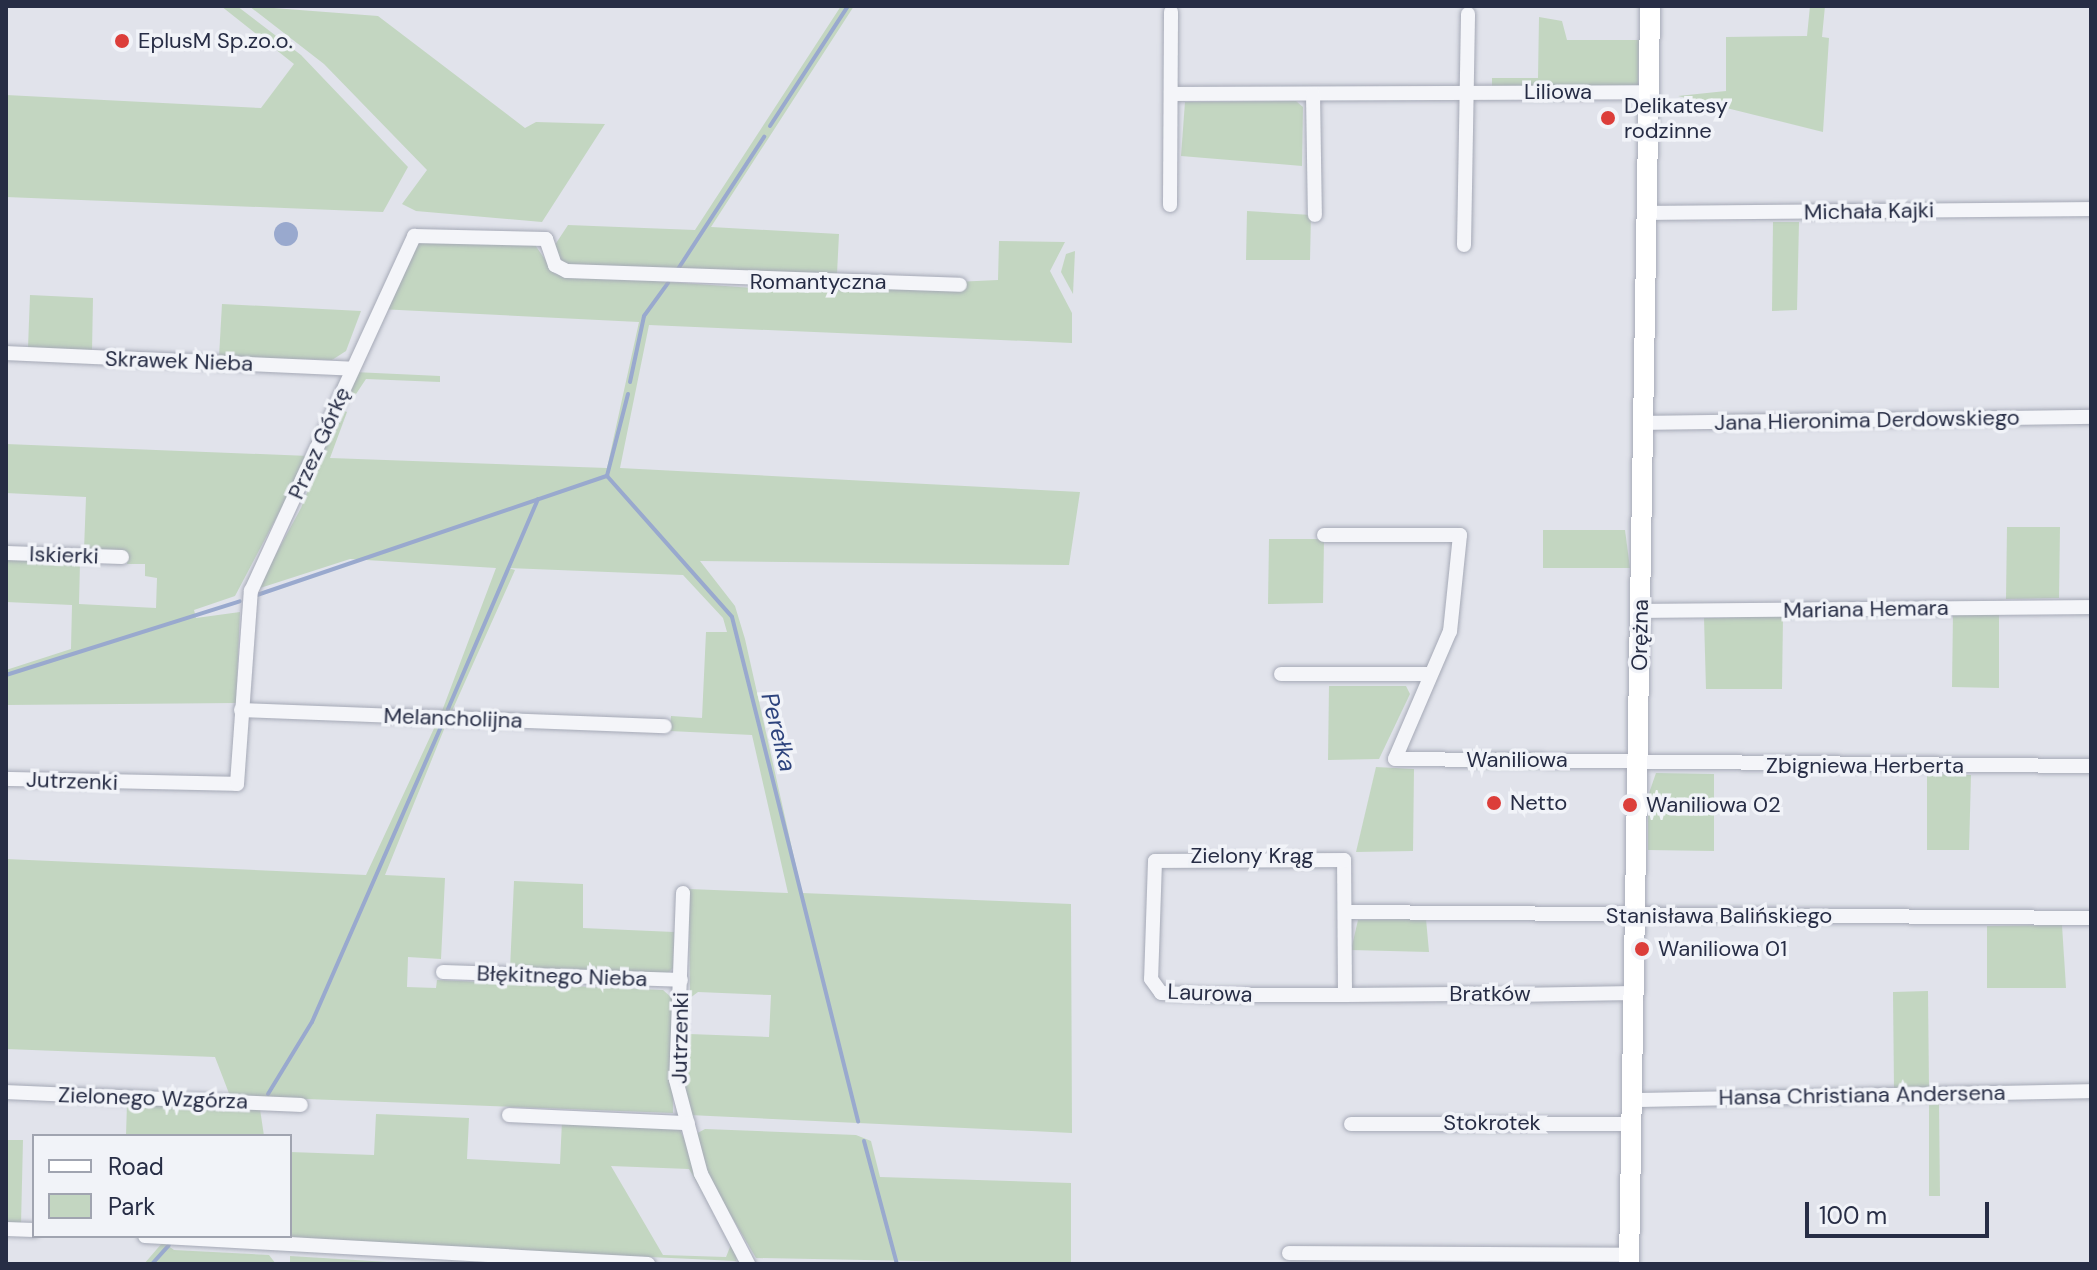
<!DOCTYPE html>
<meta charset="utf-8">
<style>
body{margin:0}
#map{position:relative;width:2097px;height:1270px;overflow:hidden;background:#e1e3eb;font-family:"DM Sans",sans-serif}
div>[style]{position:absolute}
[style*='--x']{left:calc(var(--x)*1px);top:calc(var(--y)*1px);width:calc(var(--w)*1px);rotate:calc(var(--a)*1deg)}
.green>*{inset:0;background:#c3d6c1}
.water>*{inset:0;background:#99a9ce}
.round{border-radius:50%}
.stream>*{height:4px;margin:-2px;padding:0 2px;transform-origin:2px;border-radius:2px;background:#99a9ce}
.roads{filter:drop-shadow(0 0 2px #a5a9b6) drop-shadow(0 0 2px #a5a9b6)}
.street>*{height:14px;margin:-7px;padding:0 7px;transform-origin:7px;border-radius:7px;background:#f4f5f9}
.secondary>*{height:20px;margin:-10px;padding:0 10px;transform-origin:10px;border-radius:10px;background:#fff}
.dots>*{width:22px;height:22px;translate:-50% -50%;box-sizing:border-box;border:4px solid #f1f3f8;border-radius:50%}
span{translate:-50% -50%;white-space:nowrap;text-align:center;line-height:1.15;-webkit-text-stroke:7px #f1f3f8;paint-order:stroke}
.poi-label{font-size:22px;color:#272d45}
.left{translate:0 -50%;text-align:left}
.street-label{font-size:22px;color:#272d45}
.water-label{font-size:24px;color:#2d437d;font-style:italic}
.frame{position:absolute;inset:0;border:8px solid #272d45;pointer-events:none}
.legend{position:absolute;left:32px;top:1134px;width:260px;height:104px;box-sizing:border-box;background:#f1f3f8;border:2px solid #a0a4b0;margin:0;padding:10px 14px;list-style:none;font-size:24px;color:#272d45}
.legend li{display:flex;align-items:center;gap:16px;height:40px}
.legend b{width:40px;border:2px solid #a0a4b0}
.scale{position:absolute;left:1805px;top:1202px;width:184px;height:36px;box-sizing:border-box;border:4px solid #272d45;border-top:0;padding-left:10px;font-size:24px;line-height:28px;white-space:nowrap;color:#272d45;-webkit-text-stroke:6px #f1f3f8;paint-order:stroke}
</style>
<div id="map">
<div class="green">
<div style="clip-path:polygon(221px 6px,237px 6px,301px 55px,408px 167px,383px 212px,6px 197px,6px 95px,261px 108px,294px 64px)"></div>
<div style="clip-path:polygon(249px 6px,378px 16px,525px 128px,536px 122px,605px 124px,542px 222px,416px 211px,402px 204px,427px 170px,324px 64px)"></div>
<div style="clip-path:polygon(841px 6px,854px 6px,711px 227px,839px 234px,837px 274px,557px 264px,551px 251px,568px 225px,695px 230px)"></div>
<div style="clip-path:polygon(1810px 6px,1825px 6px,1822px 37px,1829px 38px,1823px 132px,1678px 96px,1726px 91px,1726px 37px,1807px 36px)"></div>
<div style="clip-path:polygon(1539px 17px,1562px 21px,1567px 40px,1639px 40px,1638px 85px,1492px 88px,1492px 78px,1538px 78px)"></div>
<div style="clip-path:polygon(1296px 101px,1303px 107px,1302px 166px,1181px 156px,1185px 102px)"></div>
<div style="clip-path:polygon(1247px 211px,1311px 215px,1310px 260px,1246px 260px)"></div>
<div style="clip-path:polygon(1773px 222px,1799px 222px,1797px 310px,1772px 311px)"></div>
<div style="clip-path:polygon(422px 237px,533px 242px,555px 274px,783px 290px,998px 280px,999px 241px,1065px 242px,1050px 271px,1072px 313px,1072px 343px,649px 325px,620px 468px,1080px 492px,1069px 565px,700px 561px,735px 606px,745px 639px,802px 893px,1071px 904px,1072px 1133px,689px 1115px,679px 1075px,689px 1034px,769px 1037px,771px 995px,698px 992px,690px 998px,689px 889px,788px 893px,752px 735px,670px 731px,671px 716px,702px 718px,706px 632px,727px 632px,723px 618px,683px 575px,508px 568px,515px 570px,452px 711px,442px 711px,496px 568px,350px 559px,257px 589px,301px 508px,340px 409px,347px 412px,330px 458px,607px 468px,639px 322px,379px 309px)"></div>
<div style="clip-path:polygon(1075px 251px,1073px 294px,1061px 272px,1066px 254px)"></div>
<div style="clip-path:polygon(30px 295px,93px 298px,92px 351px,28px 348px)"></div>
<div style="clip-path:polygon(222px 304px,361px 311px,346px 351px,332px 360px,219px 357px)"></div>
<div style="clip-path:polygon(354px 372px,440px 376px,440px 382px,366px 379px,350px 403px,343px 400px)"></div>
<div style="clip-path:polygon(6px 444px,309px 456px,235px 596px,194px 610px,196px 618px,240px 612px,236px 703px,6px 705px,6px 670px,71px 649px,72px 605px,6px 602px,7px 558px,80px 562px,79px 604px,156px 608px,157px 578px,145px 576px,145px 564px,127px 564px,126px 552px,84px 550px,86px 497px,6px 493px)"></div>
<div style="clip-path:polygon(2007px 527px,2060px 527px,2059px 598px,2006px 599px)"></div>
<div style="clip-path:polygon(1543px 530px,1625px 530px,1630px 568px,1543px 568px)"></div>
<div style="clip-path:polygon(1269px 539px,1324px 539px,1323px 603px,1268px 604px)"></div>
<div style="clip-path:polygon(1953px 613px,1999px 614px,1999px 688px,1952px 687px)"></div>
<div style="clip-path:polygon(1783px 616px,1782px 689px,1706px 689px,1704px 618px)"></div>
<div style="clip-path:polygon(1329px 686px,1406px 686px,1410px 694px,1379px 759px,1328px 760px)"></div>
<div style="clip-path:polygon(437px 722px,447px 722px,385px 875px,445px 878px,441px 959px,408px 957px,407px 987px,436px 988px,437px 980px,663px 990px,672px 998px,673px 1113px,230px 1096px,215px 1057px,6px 1049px,6px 859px,366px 875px)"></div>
<div style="clip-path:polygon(1376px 767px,1414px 769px,1413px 851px,1356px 852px)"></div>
<div style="clip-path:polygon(1656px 773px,1714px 774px,1714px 851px,1648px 850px,1648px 796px)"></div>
<div style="clip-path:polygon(1927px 774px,1971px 775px,1969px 850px,1927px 850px)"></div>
<div style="clip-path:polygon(514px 881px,583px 884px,583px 928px,674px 932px,673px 968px,666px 975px,510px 969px)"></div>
<div style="clip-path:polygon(1426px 919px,1429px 952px,1351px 950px,1358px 920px)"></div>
<div style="clip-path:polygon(2062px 925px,2066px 988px,1987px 988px,1987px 926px)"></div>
<div style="clip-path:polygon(1928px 991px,1929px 1088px,1894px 1088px,1893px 992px)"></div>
<div style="clip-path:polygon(127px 1103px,260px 1109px,264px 1136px,126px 1136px)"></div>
<div style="clip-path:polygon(1939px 1104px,1940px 1196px,1929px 1196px,1929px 1105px)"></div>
<div style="clip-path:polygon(evenodd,376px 1114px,469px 1118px,467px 1159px,560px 1164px,562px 1121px,679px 1128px,739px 1253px,736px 1261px,298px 1241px,290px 1235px,290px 1152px,374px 1155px,376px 1114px,611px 1166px,689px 1169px,732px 1242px,726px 1257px,663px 1255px,611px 1166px)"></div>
<div style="clip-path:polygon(705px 1129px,856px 1135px,871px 1141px,880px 1177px,1071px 1183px,1071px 1264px,756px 1258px,704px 1170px,694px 1135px)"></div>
<div style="clip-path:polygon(6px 1140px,23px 1140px,21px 1224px,6px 1224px)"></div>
<div style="clip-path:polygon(163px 1242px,174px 1250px,269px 1255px,276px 1264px,144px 1264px)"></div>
<div style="clip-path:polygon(290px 1256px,421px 1264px,290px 1264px)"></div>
</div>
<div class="water">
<div class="round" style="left:274px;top:222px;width:24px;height:24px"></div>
</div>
<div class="stream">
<div style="--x:770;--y:126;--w:143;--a:-57"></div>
<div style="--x:678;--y:269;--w:158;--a:-56.9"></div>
<div style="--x:630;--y:382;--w:67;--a:-78"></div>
<div style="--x:644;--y:316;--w:41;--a:-54"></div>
<div style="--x:628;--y:394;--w:85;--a:104.4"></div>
<div style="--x:607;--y:476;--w:188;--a:48.4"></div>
<div style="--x:732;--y:617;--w:520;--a:75.96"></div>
<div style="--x:257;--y:595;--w:370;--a:-18.8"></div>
<div style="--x:6;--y:675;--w:245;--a:-17.5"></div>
<div style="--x:448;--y:709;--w:228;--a:-66.8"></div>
<div style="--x:268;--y:1094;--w:84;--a:-58.6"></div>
<div style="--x:312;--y:1022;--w:325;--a:-66.4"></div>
<div style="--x:864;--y:1141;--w:127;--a:75"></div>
<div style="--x:152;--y:1264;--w:25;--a:-48"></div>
</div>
<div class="roads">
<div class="street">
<div style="--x:1171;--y:94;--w:478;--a:-0.2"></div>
<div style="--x:1313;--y:94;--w:121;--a:89.1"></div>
<div style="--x:1170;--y:205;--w:193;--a:-89.7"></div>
<div style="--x:1647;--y:213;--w:444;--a:-0.5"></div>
<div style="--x:1464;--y:245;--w:231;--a:-89"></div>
<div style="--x:6;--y:353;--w:346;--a:2.6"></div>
<div style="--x:1644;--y:423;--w:447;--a:-0.8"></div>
<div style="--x:1324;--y:535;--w:136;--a:0"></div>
<div style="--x:1460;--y:535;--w:97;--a:95.9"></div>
<div style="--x:1450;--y:631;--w:139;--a:113.3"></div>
<div style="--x:1395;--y:759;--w:696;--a:0.58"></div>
<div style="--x:6;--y:553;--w:116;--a:2"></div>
<div style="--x:1640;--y:611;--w:451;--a:-0.5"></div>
<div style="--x:1281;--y:674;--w:149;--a:0"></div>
<div style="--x:241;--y:710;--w:424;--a:2.2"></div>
<div style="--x:6;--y:779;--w:231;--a:1.2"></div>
<div style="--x:237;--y:784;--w:194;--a:-85.9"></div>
<div style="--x:251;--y:591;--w:391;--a:-65.3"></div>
<div style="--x:414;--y:236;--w:132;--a:1.3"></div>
<div style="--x:546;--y:239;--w:28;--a:71"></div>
<div style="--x:555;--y:265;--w:13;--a:27"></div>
<div style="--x:567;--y:271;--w:393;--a:2"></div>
<div style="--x:683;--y:893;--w:187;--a:92.1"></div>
<div style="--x:676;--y:1080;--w:97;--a:75.1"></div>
<div style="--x:701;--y:1174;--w:102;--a:62.4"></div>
<div style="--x:1347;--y:912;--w:744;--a:0.46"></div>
<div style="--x:443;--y:972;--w:238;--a:1.9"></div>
<div style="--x:1345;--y:995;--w:135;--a:-90.4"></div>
<div style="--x:1344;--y:860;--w:189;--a:179.7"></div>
<div style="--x:1155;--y:861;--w:118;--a:91.9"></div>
<div style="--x:1151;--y:979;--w:17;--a:54"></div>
<div style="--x:1161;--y:993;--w:51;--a:2.2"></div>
<div style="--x:1212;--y:995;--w:133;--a:0"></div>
<div style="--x:1345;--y:995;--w:113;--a:-0.5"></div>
<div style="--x:1458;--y:994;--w:53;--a:1.1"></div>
<div style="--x:1511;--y:995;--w:124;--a:-0.9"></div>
<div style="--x:6;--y:1092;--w:295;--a:2.5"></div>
<div style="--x:1633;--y:1100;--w:458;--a:-1.1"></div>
<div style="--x:509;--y:1115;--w:179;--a:2.6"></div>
<div style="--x:1351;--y:1124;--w:282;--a:0"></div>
<div style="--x:6;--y:1229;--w:28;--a:2"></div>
<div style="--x:145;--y:1236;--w:504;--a:3.19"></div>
<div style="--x:1289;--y:1253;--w:340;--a:0.3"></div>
</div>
<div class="secondary">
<div style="--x:1629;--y:1264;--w:1258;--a:-89.04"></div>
</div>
</div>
<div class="dots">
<div style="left:122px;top:41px;background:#dc3e3a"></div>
<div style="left:1608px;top:118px;background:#dc3e3a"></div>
<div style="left:1494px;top:803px;background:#dc3e3a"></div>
<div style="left:1630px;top:805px;background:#dc3e3a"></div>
<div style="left:1642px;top:949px;background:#dc3e3a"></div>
</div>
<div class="poi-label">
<span class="left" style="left:138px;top:41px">EplusM Sp.zo.o.</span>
<span class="left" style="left:1624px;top:118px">Delikatesy<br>rodzinne</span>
<span class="left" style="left:1510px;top:803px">Netto</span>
<span class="left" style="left:1646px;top:805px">Waniliowa 02</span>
<span class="left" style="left:1658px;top:949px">Waniliowa 01</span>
</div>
<div class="street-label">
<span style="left:1558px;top:92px">Liliowa</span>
<span style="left:1869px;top:211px;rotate:-1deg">Michała Kajki</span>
<span style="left:818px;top:282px">Romantyczna</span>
<span style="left:179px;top:361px;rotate:2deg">Skrawek Nieba</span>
<span style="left:1867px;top:420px;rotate:-1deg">Jana Hieronima Derdowskiego</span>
<span style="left:319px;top:443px;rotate:-66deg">Przez Górkę</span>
<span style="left:64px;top:555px;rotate:2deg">Iskierki</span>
<span style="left:1866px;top:609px;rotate:-1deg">Mariana Hemara</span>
<span style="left:1640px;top:635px;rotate:-89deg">Orężna</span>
<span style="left:453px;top:718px;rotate:2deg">Melancholijna</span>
<span style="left:1517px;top:760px">Waniliowa</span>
<span style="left:1865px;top:766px">Zbigniewa Herberta</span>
<span style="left:72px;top:781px;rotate:2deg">Jutrzenki</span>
<span style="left:1252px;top:856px">Zielony Krąg</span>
<span style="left:1719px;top:916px">Stanisława Balińskiego</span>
<span style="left:562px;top:976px;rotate:2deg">Błękitnego Nieba</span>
<span style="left:1210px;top:993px;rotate:2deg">Laurowa</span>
<span style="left:1490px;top:994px">Bratków</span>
<span style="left:680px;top:1038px;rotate:-89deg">Jutrzenki</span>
<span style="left:1862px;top:1095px;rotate:-1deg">Hansa Christiana Andersena</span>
<span style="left:153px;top:1098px;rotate:2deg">Zielonego Wzgórza</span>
<span style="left:1492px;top:1123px">Stokrotek</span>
</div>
<div class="water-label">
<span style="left:779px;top:732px;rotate:76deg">Perełka</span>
</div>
<div class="frame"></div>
<ul class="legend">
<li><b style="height:10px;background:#fff"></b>Road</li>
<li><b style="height:22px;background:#c3d6c1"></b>Park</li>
</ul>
<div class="scale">100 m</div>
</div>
